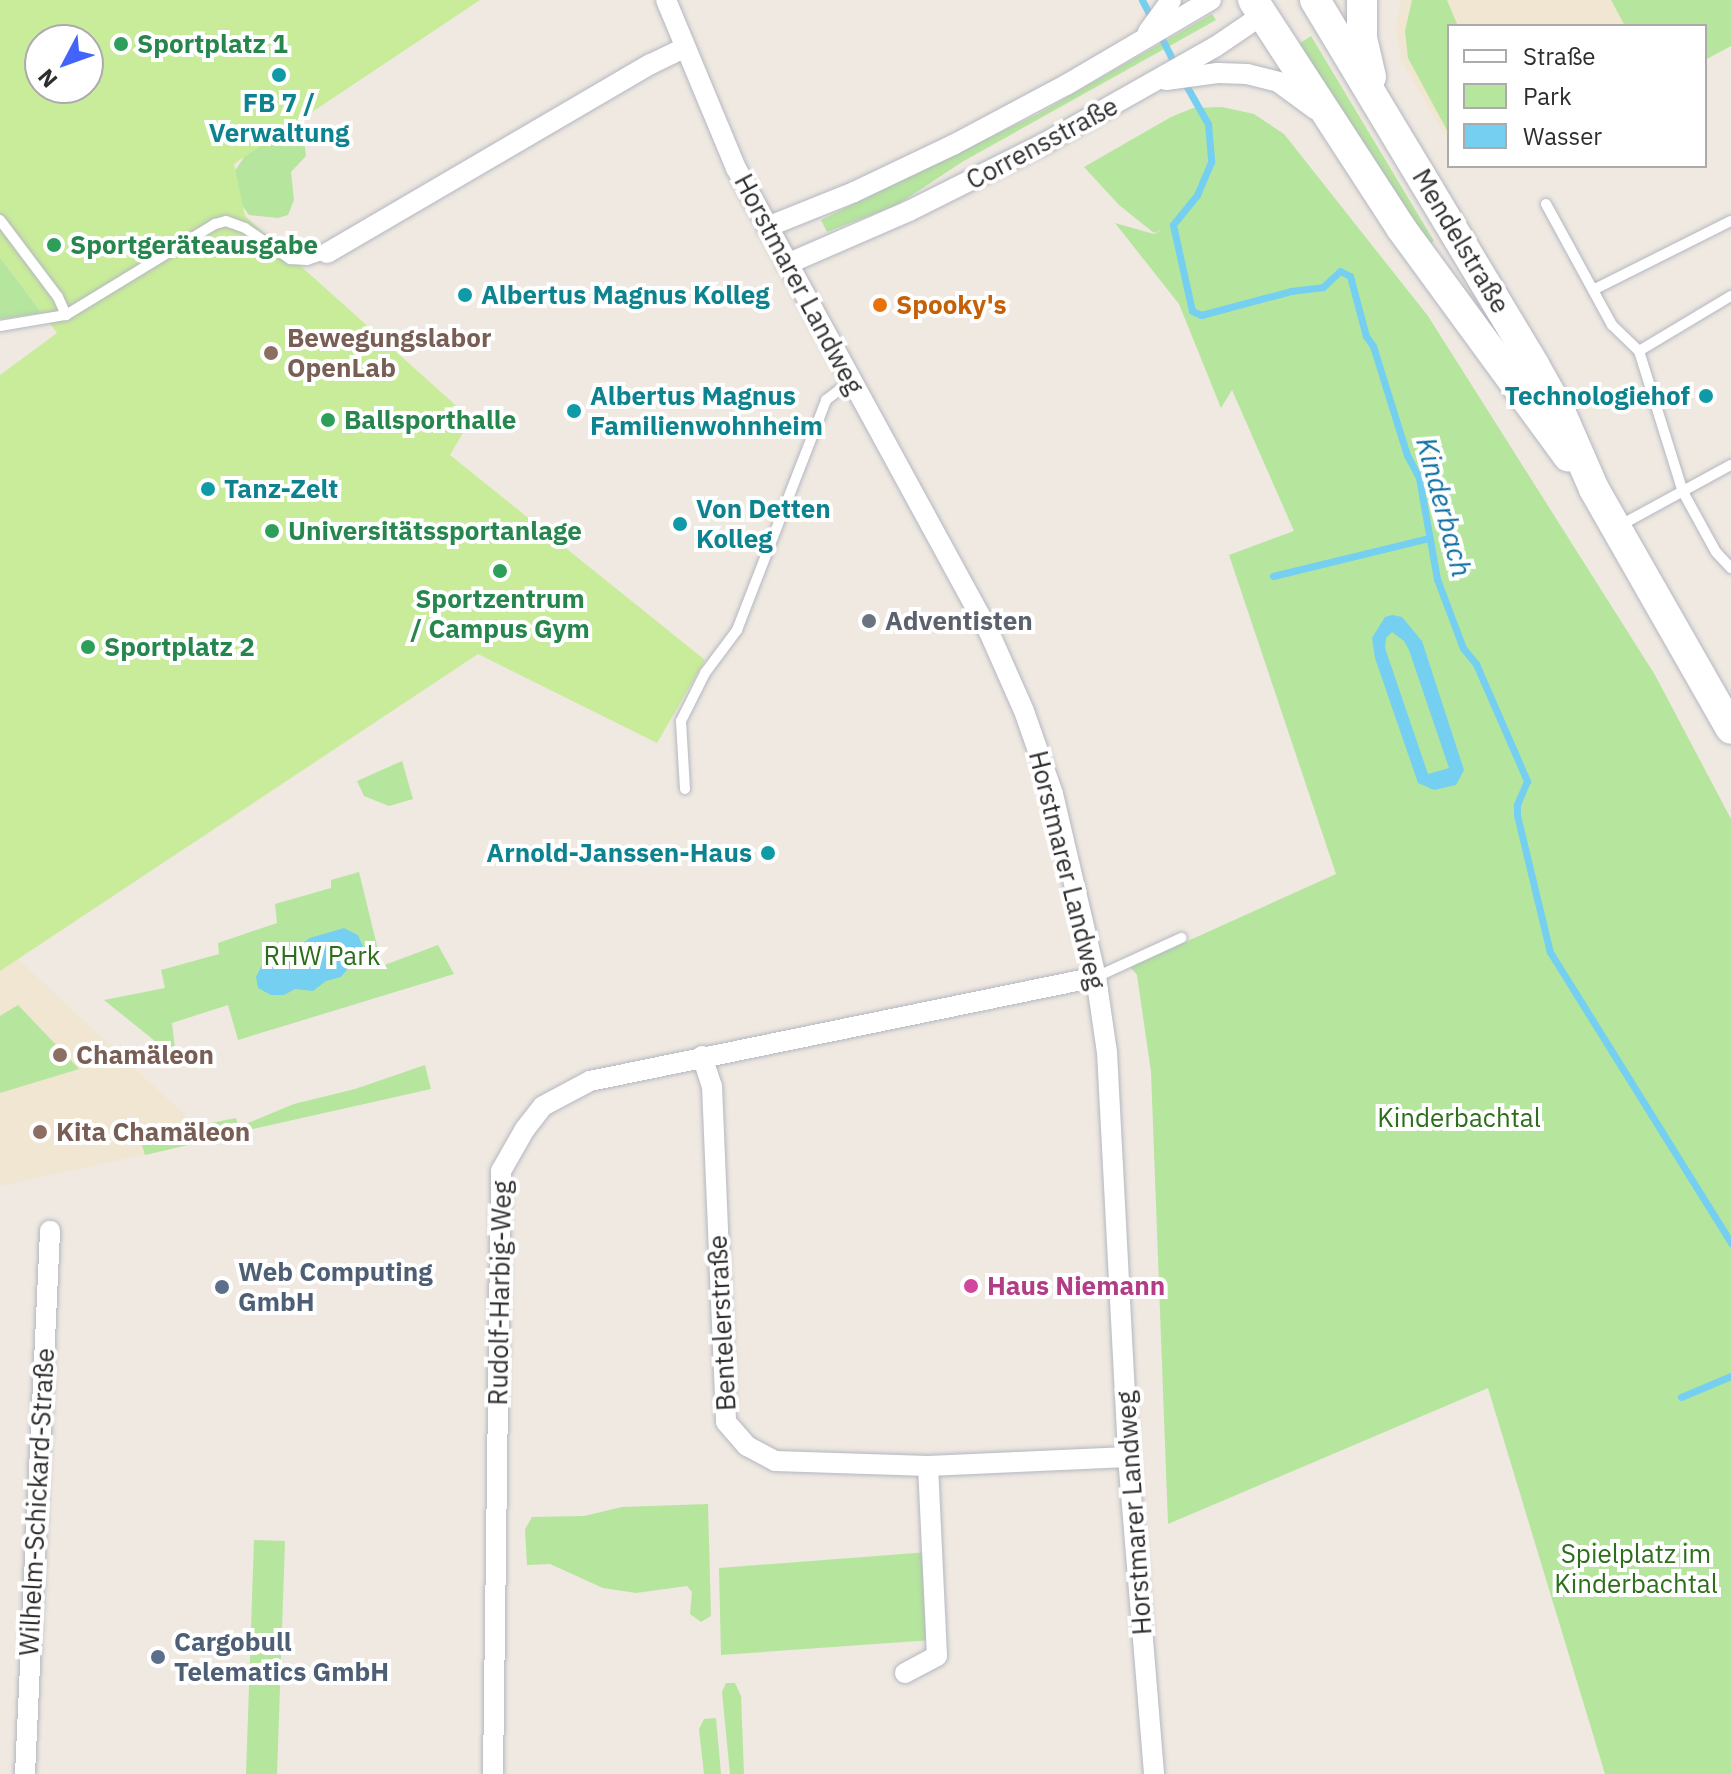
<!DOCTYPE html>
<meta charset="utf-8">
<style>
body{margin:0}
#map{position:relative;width:1731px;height:1774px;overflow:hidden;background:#efe9e1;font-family:"IBM Plex Sans",sans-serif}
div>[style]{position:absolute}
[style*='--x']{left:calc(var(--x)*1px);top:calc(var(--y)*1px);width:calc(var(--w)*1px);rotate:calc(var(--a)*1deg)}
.education>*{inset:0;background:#f0e6d1}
.green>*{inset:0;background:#b6e59e}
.pitch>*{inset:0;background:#c9ec9a}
.water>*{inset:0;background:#75cff0}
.stream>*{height:7px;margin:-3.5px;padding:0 3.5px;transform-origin:3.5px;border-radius:3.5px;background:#75cff0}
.roads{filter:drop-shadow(0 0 2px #b4b7c1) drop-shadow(0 0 2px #b4b7c1)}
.service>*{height:10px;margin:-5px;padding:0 5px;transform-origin:5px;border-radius:5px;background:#fff}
.minor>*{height:20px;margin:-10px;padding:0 10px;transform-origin:10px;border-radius:10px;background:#fff}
.secondary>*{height:30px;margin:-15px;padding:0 15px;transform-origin:15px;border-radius:15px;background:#fff}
.dots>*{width:22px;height:22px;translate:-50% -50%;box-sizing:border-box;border:4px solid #fff;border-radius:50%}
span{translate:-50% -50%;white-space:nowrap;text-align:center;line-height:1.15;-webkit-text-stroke:8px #fff;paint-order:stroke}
.leisure-label{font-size:26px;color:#27864d;font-weight:700}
.left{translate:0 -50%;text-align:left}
.culture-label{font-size:26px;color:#0d838f;font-weight:700}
.right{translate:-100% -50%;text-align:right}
.street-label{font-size:26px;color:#2e2e2e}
.food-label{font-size:26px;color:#c56008;font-weight:700}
.education-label{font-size:26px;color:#785e54;font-weight:700}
.worship-label{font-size:26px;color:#5b616d;font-weight:700}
.park-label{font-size:26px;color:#2c6e1b}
.service-label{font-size:26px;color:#4e5e75;font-weight:700}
.hotel-label{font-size:26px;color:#b23c85;font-weight:700}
.water-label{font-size:28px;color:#0d6fa3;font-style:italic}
.legend{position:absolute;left:1447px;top:24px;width:260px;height:144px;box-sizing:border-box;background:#fff;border:2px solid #ababab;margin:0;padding:10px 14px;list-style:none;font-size:24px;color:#2e2e2e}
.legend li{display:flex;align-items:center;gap:16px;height:40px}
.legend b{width:40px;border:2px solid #ababab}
.north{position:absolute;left:24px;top:24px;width:80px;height:80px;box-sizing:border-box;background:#fff;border:2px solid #ababab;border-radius:50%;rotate:229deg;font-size:22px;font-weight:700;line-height:32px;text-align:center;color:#2e2e2e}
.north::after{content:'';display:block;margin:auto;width:28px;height:36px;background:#4264fb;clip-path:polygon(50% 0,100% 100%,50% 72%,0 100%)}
</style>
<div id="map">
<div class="education">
<div style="clip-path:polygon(1401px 0,1731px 0,1731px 46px,1705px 60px,1705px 26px,1449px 26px,1449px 142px,1401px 60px,1396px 30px)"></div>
<div style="clip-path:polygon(18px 959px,211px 1140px,0 1186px,0 971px)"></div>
</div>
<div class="green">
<div style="clip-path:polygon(1412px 0,1447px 0,1458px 26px,1449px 26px,1449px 134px,1408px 58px,1405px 31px)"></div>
<div style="clip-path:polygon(1611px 0,1731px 0,1731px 46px,1705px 60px,1705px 26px,1625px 26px)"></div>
<div style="clip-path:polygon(1212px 14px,1216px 20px,1200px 29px,962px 162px,897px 205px,827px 232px,821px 220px,1038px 114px)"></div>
<div style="clip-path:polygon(1311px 36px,1434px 241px,1425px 247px,1294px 47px)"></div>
<div style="clip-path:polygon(1222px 107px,1254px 114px,1284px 134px,1428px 316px,1655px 675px,1731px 819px,1731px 1774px,1605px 1774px,1488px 1388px,1168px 1524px,1151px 1072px,1137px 975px,1130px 967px,1336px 874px,1229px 555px,1294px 531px,1232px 390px,1221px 408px,1179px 304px,1115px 223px,1154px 234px,1162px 230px,1154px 233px,1119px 205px,1084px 167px,1171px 117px,1193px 108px)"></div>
<div style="clip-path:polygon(284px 127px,293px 129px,304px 142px,306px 156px,291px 172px,294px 200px,288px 215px,278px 218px,249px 215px,239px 201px,232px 175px,247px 153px)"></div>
<div style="clip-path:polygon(0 257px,42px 313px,0 319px)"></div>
<div style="clip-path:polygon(402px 761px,413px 799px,389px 806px,364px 796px,357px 781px)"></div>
<div style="clip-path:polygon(359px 872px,382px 966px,438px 945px,454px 974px,238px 1040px,228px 1005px,172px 1023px,176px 1058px,104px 1000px,165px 988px,161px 970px,219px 954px,218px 943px,277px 923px,275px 904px,331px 888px,331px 880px)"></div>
<div style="clip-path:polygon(18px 1005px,79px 1069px,0 1093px,0 1016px)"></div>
<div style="clip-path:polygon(425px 1065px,431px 1089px,244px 1131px,243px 1125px,294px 1104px,355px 1089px)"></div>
<div style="clip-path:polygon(236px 1118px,240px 1133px,145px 1155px,142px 1145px,145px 1135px,194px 1122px,206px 1124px)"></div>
<div style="clip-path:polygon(708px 1504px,711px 1616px,701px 1622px,690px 1614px,692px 1592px,687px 1586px,636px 1593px,603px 1588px,550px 1564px,527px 1565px,525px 1529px,532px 1517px,584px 1516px,622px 1507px)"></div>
<div style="clip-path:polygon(254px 1540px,285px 1541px,277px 1774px,246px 1774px)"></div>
<div style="clip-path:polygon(929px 1552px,932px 1640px,721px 1655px,719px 1568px)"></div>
<div style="clip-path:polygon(726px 1683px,735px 1683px,741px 1696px,744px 1774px,730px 1774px,722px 1692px)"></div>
<div style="clip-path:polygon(716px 1718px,721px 1774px,704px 1774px,699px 1729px,704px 1719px)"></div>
</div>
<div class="pitch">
<div style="clip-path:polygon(evenodd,0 0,480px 0,234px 164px,245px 216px,471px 419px,450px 455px,705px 660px,657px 743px,478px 654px,0 971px,0 375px,57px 333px,0 257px,0 0,40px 40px,88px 40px,88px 88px,40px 88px,40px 40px)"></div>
</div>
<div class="water">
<div style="clip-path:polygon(evenodd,1392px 615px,1402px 617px,1422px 641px,1464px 770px,1456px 785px,1434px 790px,1418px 783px,1375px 658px,1372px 638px,1385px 617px,1392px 615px,1392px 632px,1404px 641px,1409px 650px,1449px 768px,1428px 774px,1385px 648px,1386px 638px,1392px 632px)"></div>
<div style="clip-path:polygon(344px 928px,358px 935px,364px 949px,341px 977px,326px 981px,313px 991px,295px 989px,284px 995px,271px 995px,258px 988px,256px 977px,262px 965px,278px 960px,310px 938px)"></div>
</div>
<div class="stream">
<div style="--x:1142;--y:0;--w:21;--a:62"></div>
<div style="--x:1159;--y:33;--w:36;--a:63"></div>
<div style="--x:1183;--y:80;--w:51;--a:60.4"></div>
<div style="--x:1208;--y:124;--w:38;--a:85"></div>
<div style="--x:1211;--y:162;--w:36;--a:113"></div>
<div style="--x:1197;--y:195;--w:38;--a:129"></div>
<div style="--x:1173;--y:225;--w:88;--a:77.5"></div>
<div style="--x:1192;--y:311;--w:10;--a:24"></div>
<div style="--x:1201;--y:315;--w:93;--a:-14.9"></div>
<div style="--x:1291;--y:291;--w:32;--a:-7"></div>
<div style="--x:1323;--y:287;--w:23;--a:-43"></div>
<div style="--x:1340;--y:271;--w:11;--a:27"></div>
<div style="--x:1350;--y:276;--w:62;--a:75.1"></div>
<div style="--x:1366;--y:336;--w:12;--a:55"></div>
<div style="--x:1373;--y:346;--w:114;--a:72.7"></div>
<div style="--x:1407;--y:455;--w:26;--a:62"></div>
<div style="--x:1419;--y:478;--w:103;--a:79.9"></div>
<div style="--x:1437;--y:579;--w:74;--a:69.4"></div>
<div style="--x:1463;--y:648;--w:21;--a:51"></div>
<div style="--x:1476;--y:664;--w:128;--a:66.4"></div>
<div style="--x:1527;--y:781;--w:26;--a:113"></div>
<div style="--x:1517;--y:805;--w:10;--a:90"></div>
<div style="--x:1517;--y:815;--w:141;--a:76.5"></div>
<div style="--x:1550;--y:952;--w:343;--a:58.1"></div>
<div style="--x:1273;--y:576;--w:161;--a:-13.7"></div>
<div style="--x:1681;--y:1397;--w:54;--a:-22.8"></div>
</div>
<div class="roads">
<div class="service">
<div style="--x:1546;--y:204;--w:138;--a:61.4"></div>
<div style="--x:1612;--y:325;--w:37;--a:44"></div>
<div style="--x:1639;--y:351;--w:148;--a:72.7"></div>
<div style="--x:1683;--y:492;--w:68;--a:61.2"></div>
<div style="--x:1716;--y:552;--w:22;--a:47"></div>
<div style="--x:0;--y:220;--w:96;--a:53"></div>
<div style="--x:58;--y:297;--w:20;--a:66"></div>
<div style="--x:1593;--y:290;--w:154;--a:-26.6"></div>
<div style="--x:0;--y:326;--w:67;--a:-9.5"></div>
<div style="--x:66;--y:315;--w:175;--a:-31.4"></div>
<div style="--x:215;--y:224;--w:11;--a:-15"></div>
<div style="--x:226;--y:221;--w:20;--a:20"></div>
<div style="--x:245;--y:228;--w:55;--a:34.6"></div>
<div style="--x:290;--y:259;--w:17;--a:3"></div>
<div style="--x:307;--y:260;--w:21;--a:-19"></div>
<div style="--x:1639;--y:351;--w:107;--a:-30.9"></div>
<div style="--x:1619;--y:526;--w:128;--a:-28.6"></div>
<div style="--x:685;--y:789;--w:68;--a:-93.4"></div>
<div style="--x:681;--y:721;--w:54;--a:-63.4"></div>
<div style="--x:705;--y:673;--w:54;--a:-53.3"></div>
<div style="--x:737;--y:630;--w:247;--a:-68.8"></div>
<div style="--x:826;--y:400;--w:31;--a:-37"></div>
<div style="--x:1096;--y:977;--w:94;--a:-24.6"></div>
</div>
<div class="minor">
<div style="--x:666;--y:0;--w:182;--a:67.4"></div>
<div style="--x:736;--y:168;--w:528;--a:61.4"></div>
<div style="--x:989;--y:632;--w:86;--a:66.1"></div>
<div style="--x:1024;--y:711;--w:88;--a:70.7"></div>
<div style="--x:1053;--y:794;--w:188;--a:76.8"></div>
<div style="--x:1096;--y:977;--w:76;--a:81.7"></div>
<div style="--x:1107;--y:1052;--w:406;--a:87"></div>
<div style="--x:1128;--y:1457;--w:318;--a:85.3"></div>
<div style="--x:1148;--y:32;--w:39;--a:-54"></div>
<div style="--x:1166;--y:80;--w:52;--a:-7.7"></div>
<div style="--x:1218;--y:73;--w:29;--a:2"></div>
<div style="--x:1247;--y:74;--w:32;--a:14"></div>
<div style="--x:1278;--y:82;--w:46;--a:36.1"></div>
<div style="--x:767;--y:227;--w:94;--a:-21.9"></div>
<div style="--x:854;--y:192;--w:110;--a:-25.4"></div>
<div style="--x:953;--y:145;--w:128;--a:-28"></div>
<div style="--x:1066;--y:85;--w:168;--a:-30.4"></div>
<div style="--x:327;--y:253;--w:375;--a:-30.3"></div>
<div style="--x:651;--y:64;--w:37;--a:-26"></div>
<div style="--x:787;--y:264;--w:133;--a:-23.5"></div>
<div style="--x:909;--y:211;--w:152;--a:-26.6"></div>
<div style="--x:1045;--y:143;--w:195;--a:-29.5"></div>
<div style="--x:1215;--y:47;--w:57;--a:-34.2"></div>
<div style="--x:702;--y:1056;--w:32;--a:72"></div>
<div style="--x:712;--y:1086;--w:336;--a:87.6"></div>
<div style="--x:726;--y:1422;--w:32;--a:49"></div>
<div style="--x:747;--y:1446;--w:32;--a:28"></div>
<div style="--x:775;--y:1461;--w:153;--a:1.9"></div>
<div style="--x:928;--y:1466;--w:200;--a:-2.6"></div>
<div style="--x:905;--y:1673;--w:36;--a:-28"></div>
<div style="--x:937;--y:1656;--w:190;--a:-92.7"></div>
<div style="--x:25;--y:1774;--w:544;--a:-87.36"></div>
<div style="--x:493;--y:1774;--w:603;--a:-89.24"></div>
<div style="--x:501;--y:1171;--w:48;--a:-60.3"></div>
<div style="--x:525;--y:1129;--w:29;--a:-52"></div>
<div style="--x:543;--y:1106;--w:53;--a:-28"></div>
<div style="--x:590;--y:1081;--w:517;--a:-11.61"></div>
</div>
<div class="secondary">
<div style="--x:1253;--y:0;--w:272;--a:57"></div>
<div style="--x:1401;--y:228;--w:283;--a:53.8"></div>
<div style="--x:1315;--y:0;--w:426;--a:59"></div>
<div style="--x:1534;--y:365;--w:53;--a:60.5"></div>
<div style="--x:1560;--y:411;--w:85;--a:66.4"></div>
<div style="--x:1594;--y:489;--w:276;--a:60.3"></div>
<div style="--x:1362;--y:0;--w:38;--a:90"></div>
<div style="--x:1362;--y:38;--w:40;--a:77"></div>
</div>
</div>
<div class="dots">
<div style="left:121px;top:44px;background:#2e9e5b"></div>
<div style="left:279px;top:75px;background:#0f9aa8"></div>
<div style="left:54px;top:245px;background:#2e9e5b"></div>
<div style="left:465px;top:295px;background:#0f9aa8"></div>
<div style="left:880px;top:305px;background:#e8710a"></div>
<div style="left:271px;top:353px;background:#8d6e63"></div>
<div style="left:1706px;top:396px;background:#0f9aa8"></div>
<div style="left:574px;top:411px;background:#0f9aa8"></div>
<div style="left:328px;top:420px;background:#2e9e5b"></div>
<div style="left:208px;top:489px;background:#0f9aa8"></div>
<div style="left:680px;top:524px;background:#0f9aa8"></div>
<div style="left:272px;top:531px;background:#2e9e5b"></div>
<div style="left:500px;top:571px;background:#2e9e5b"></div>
<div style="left:869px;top:621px;background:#6b7280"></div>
<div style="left:88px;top:647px;background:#2e9e5b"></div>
<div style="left:768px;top:853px;background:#0f9aa8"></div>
<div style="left:60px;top:1055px;background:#8d6e63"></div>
<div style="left:40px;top:1132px;background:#8d6e63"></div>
<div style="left:971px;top:1286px;background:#d1479c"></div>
<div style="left:222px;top:1287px;background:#5c6f8a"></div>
<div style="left:158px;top:1657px;background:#5c6f8a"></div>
</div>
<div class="leisure-label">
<span class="left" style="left:137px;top:44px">Sportplatz 1</span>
<span class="left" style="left:70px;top:245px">Sportgeräteausgabe</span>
<span class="left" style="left:344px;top:420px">Ballsporthalle</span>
<span class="left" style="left:288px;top:531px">Universitätssportanlage</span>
<span style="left:500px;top:614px">Sportzentrum<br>/ Campus Gym</span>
<span class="left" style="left:104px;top:647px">Sportplatz 2</span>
</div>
<div class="culture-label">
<span style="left:279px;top:118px">FB 7 /<br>Verwaltung</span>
<span class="left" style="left:481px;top:295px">Albertus Magnus Kolleg</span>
<span class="left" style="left:590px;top:411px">Albertus Magnus<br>Familienwohnheim</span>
<span class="right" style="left:1690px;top:396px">Technologiehof</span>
<span class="left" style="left:224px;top:489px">Tanz-Zelt</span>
<span class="left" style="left:696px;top:524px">Von Detten<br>Kolleg</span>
<span class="right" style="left:752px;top:853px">Arnold-Janssen-Haus</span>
</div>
<div class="street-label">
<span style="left:1042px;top:143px;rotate:-28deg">Corrensstraße</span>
<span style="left:1461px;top:241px;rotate:59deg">Mendelstraße</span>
<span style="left:799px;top:284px;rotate:62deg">Horstmarer Landweg</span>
<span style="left:1067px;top:870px;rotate:76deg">Horstmarer Landweg</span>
<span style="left:500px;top:1293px;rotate:-89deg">Rudolf-Harbig-Weg</span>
<span style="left:722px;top:1323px;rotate:-93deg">Bentelerstraße</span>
<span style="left:37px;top:1502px;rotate:-87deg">Wilhelm-Schickard-Straße</span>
<span style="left:1134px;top:1513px;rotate:-94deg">Horstmarer Landweg</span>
</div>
<div class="food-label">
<span class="left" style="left:896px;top:305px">Spooky's</span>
</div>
<div class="education-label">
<span class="left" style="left:287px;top:353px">Bewegungslabor<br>OpenLab</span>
<span class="left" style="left:76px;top:1055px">Chamäleon</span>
<span class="left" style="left:56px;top:1132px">Kita Chamäleon</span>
</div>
<div class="worship-label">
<span class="left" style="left:885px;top:621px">Adventisten</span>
</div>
<div class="park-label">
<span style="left:322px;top:956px">RHW Park</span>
<span style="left:1459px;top:1118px">Kinderbachtal</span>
<span style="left:1636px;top:1569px">Spielplatz im<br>Kinderbachtal</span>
</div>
<div class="service-label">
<span class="left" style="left:238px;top:1287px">Web Computing<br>GmbH</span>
<span class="left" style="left:174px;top:1657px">Cargobull<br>Telematics GmbH</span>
</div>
<div class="hotel-label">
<span class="left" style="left:987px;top:1286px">Haus Niemann</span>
</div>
<div class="water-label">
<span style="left:1444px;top:507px;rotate:75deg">Kinderbach</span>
</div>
<ul class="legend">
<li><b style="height:10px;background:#fff"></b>Straße</li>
<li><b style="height:22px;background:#b6e59e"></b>Park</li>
<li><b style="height:22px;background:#75cff0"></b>Wasser</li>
</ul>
<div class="north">N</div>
</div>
